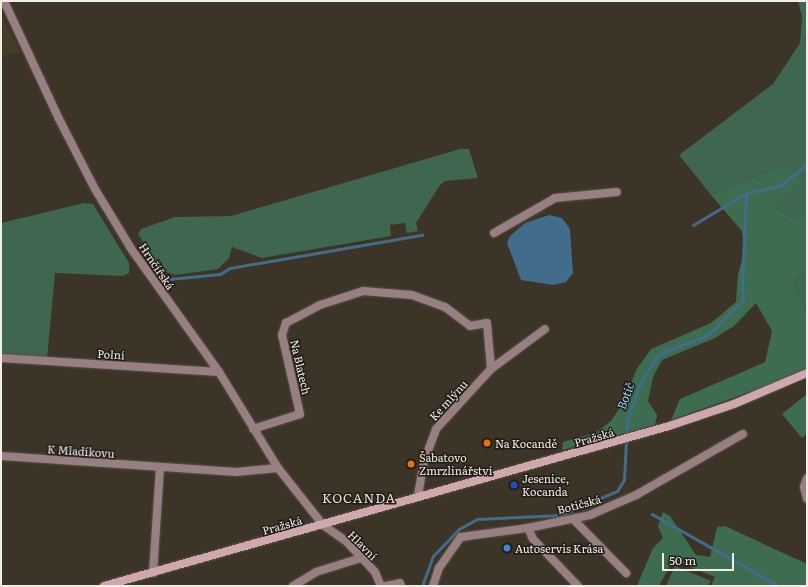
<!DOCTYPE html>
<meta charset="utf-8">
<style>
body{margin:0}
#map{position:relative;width:808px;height:587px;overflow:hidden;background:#3c3426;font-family:Literata,serif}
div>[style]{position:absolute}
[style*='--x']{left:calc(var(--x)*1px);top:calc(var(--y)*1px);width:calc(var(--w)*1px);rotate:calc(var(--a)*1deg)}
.built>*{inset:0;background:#463b26}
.green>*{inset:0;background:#3f664e}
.forest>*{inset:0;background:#3e6c50}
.water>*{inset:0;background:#426c8b}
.stream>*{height:3px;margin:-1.5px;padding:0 1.5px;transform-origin:1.5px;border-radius:1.5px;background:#426c8b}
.roads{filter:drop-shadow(0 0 1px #595245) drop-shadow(0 0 1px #595245)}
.minor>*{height:8px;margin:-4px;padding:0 4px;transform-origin:4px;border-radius:4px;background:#987f82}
.tertiary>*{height:8px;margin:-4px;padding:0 4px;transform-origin:4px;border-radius:4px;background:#987f82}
.secondary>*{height:8px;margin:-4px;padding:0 4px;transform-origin:4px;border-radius:4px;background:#cfa8ad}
.dots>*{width:11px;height:11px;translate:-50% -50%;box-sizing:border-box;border:2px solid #201c16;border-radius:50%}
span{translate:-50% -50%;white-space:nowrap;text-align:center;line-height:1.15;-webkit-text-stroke:3px #201c16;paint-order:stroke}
.street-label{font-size:11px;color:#f3eee5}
.poi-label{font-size:11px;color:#f3eee5}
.left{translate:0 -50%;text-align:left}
.water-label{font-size:12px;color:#9fd3fb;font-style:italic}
.quarter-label{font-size:13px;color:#ece3d0;letter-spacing:1px}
.frame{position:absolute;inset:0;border:2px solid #f3eee5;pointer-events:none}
.scale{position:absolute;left:662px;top:553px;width:72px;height:18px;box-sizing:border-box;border:2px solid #f3eee5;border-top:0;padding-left:5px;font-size:12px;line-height:14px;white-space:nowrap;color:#f3eee5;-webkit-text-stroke:3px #201c16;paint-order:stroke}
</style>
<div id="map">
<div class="built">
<div style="clip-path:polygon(1px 15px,20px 52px,1px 57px)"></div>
</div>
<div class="green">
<div style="clip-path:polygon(798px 1px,807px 1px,807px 213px,792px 218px,774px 206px,785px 164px,711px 195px,679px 155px,773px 84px,800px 43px,802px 17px)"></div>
<div style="clip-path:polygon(460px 149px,469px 149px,478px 178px,445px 181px,440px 185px,416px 223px,418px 231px,407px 233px,405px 223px,390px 225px,391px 236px,262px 258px,232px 247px,229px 258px,218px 269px,175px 275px,161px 270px,138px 234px,141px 229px,175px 217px,231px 216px)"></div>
<div style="clip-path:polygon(84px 203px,93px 204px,129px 263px,129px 273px,123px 276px,55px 273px,47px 359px,1px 355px,1px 223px)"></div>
<div style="clip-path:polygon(807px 273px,807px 312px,793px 287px,797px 276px)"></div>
<div style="clip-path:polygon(675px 566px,711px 581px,708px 586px,666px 586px)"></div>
</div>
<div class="forest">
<div style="clip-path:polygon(785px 164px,800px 181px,774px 206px,792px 218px,807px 213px,807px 273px,797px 276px,793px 287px,807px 312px,807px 368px,767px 386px,671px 420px,680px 399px,765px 362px,772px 331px,756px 303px,734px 326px,715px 338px,662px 360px,653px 377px,648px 401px,657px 415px,655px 425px,562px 450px,563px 442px,595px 433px,611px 421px,625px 400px,636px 370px,651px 349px,711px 323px,736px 302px,738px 274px,744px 252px,742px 231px,711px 195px)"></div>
<div style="clip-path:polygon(807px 394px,807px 433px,802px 438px,782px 414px)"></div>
<div style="clip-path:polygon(663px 512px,670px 516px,696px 555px,710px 557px,717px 527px,725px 526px,807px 564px,807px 586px,711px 586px,715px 577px,673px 560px,659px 586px,637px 586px,653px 548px,663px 538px,658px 526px)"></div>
</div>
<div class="water">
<div style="clip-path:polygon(549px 215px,562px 218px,570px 229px,573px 273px,566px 282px,553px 285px,521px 280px,507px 243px,510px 236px,525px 223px)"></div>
</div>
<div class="stream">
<div style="--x:693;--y:225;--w:62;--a:-31.1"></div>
<div style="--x:169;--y:279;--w:51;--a:-5.6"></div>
<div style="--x:220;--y:274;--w:12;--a:-31"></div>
<div style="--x:230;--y:268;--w:195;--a:-9.8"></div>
<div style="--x:652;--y:514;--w:145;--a:29.7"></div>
<div style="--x:422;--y:586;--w:32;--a:-70"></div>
<div style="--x:433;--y:556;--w:37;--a:-46"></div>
<div style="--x:459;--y:529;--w:21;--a:-29"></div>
<div style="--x:477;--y:519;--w:84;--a:-2.7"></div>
<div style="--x:561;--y:515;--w:61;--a:-23.2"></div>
<div style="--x:617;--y:491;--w:13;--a:-58"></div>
<div style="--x:624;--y:480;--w:60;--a:-87.1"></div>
<div style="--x:627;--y:420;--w:41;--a:-70.3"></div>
<div style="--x:641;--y:381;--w:31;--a:-57"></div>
<div style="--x:658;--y:355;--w:55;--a:-22.4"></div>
<div style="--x:709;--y:334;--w:48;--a:-45"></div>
<div style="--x:743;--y:300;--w:18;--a:-93"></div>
<div style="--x:742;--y:282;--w:89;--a:-87.4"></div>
<div style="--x:746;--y:193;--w:35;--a:-12"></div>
<div style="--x:780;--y:186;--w:35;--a:-39"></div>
</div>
<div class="roads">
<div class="minor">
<div style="--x:494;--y:233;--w:70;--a:-29.8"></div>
<div style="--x:555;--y:198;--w:62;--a:-5.5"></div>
<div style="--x:1;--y:358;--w:218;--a:3.7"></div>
<div style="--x:253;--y:429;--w:49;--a:-17.7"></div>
<div style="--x:300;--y:414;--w:81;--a:-102.8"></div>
<div style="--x:282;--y:335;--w:13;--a:-72"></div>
<div style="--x:286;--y:323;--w:38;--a:-28"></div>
<div style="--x:320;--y:305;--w:45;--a:-18"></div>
<div style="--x:363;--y:291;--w:49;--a:4.7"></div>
<div style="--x:412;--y:295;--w:35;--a:20"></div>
<div style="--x:445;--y:307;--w:31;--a:37"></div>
<div style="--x:470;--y:326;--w:17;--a:-10"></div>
<div style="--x:487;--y:323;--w:46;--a:85"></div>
<div style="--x:1;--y:456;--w:236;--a:3.9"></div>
<div style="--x:236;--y:472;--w:42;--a:-5.4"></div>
<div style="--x:807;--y:478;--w:9;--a:108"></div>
<div style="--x:804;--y:487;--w:12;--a:76"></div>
<div style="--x:418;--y:495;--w:35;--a:-80"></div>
<div style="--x:424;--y:461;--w:34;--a:-69"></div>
<div style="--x:436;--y:429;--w:81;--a:-47.5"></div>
<div style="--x:491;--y:369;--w:67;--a:-36.5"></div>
<div style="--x:573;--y:519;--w:76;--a:45.5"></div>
<div style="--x:323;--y:525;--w:29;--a:35"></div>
<div style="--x:347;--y:542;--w:41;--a:47"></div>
<div style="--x:375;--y:572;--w:15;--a:67"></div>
<div style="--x:528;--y:528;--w:12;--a:66"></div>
<div style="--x:533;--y:539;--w:65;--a:46.2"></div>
<div style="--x:153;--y:573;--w:105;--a:-86.2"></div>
<div style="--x:293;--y:586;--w:27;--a:-31"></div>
<div style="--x:316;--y:572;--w:47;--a:-17.3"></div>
<div style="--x:386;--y:586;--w:14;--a:-12"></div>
<div style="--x:400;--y:583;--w:3;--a:72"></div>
<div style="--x:433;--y:586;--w:19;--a:-72"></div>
<div style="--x:439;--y:568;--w:38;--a:-55"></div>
<div style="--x:461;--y:537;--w:68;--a:-7.7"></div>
<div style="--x:528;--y:528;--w:63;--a:-11.8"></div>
<div style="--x:590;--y:515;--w:50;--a:-23.5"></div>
<div style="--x:636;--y:495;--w:123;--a:-29.7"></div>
</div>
<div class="tertiary">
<div style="--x:4;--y:1;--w:130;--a:65"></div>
<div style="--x:59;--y:119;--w:79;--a:62.8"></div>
<div style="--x:95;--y:189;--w:71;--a:58.8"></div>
<div style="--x:132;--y:250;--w:150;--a:54.5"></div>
<div style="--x:219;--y:372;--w:113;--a:58.4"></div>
<div style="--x:278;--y:468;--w:73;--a:51.7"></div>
</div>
<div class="secondary">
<div style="--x:104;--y:586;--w:587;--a:-15.81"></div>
<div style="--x:669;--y:426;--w:69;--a:-18.7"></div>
<div style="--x:734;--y:404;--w:79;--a:-23"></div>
</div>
</div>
<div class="dots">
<div style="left:487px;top:443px;background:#e8710a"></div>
<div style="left:411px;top:464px;background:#e8710a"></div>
<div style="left:514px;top:485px;background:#1a4fb4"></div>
<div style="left:507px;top:548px;background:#3f7fe0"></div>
</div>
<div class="street-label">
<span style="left:157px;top:266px;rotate:56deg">Hrnčířská</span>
<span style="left:111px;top:354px;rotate:4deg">Polní</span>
<span style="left:301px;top:367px;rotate:77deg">Na Blatech</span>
<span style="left:448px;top:400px;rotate:-48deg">Ke mlýnu</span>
<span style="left:594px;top:437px;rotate:-16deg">Pražská</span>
<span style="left:81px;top:451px;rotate:4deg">K Mladíkovu</span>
<span style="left:579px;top:504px;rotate:-15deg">Botičská</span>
<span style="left:282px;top:525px;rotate:-16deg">Pražská</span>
<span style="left:363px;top:545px;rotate:45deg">Hlavní</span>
</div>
<div class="poi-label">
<span class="left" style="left:495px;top:443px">Na Kocandě</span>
<span class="left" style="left:419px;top:464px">Šabatovo<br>Zmrzlinářství</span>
<span class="left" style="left:522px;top:485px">Jesenice,<br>Kocanda</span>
<span class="left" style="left:515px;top:548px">Autoservis Krása</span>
</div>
<div class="water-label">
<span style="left:626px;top:396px;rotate:-70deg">Botič</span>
</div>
<div class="quarter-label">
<span style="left:359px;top:498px">KOCANDA</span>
</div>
<div class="frame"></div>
<div class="scale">50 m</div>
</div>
